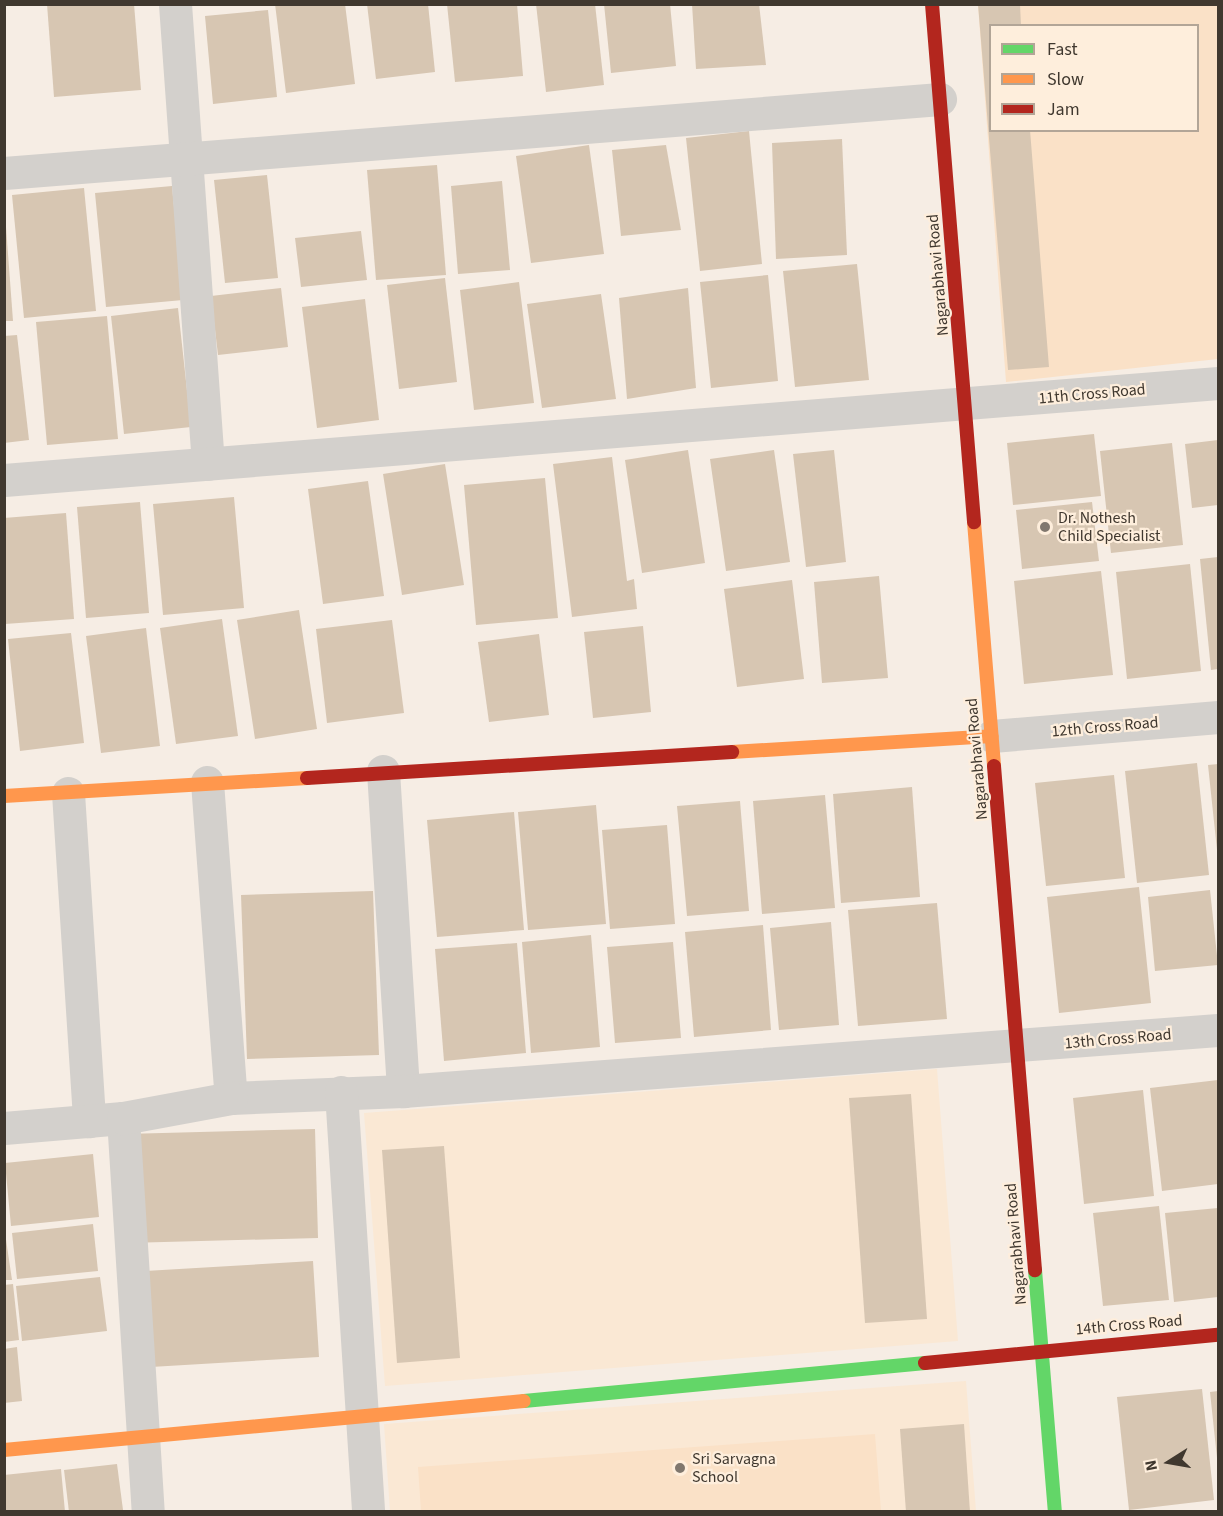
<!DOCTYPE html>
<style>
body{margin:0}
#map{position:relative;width:1223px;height:1516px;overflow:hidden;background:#f6ede4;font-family:"Source Sans 3",sans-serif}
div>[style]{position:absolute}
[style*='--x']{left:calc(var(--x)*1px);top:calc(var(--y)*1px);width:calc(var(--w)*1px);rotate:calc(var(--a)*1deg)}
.built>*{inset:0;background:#fae8d4}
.green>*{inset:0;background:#fae1c7}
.building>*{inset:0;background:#d7c6b2}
.street>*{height:33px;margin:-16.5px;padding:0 16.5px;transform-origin:16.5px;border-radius:16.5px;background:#d3d0cc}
.fast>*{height:14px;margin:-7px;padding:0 7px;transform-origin:7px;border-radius:7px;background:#63d668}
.slow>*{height:14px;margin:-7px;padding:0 7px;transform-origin:7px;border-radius:7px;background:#ff974d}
.jam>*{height:14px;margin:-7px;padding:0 7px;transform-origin:7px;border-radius:7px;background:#b3261e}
.dots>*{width:16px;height:16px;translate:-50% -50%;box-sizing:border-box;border:3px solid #feeedc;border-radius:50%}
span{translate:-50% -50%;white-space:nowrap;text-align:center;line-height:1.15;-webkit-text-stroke:4.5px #feeedc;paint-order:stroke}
.street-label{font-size:16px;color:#40382f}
.poi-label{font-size:16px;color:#40382f}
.left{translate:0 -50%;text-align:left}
.frame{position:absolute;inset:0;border:6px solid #40382f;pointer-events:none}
.legend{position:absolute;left:989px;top:24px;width:210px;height:108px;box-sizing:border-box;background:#feeedc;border:2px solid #b2a597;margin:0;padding:8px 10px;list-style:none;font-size:18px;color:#40382f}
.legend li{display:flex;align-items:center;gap:12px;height:30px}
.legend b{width:30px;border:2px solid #b2a597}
.north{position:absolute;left:1139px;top:1432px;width:60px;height:60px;-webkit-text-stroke:4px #feeedc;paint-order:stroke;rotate:259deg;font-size:16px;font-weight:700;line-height:24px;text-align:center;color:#40382f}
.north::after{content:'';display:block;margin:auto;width:21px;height:27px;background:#40382f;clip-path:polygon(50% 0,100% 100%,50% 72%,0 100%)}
</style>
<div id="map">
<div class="built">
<div style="clip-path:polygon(937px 1069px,958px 1341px,385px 1386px,364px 1113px)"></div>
<div style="clip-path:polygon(966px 1381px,976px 1511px,390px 1511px,384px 1424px)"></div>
</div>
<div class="green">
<div style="clip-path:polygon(evenodd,978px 5px,1218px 5px,1218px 359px,1006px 382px,978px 5px,990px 26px,1198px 26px,1198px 130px,990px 130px,990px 26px)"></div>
<div style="clip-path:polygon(875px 1434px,881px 1511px,421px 1511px,418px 1467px)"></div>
</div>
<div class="building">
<div style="clip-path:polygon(47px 4px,134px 4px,141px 90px,54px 97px)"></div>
<div style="clip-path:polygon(275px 4px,345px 4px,355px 84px,286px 93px)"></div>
<div style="clip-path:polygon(367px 4px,428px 4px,435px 72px,376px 79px)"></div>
<div style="clip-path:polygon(447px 4px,517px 4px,523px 76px,455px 82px)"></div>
<div style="clip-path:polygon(536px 4px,595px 4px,604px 85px,546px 92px)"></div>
<div style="clip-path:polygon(604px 4px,670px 4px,676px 66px,611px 73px)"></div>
<div style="clip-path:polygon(692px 4px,759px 4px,766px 65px,696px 69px)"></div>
<div style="clip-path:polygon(978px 4px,1020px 4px,1021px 26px,990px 26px,990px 130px,1030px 130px,1049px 367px,1008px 370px)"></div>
<div style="clip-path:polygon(268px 10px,277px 97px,213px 104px,205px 16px)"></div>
<div style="clip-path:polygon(749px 131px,762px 264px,700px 271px,686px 138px)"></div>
<div style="clip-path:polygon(842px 139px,847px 255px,776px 259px,772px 143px)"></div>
<div style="clip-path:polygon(589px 145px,604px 254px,531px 263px,516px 156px)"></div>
<div style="clip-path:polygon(666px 145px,681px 230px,621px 236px,612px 150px)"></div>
<div style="clip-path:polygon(437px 165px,446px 275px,376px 280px,367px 170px)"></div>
<div style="clip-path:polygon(267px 175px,278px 278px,225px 283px,214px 180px)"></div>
<div style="clip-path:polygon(502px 181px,510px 270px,458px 274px,451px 186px)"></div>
<div style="clip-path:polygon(172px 186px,183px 300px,106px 307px,95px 193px)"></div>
<div style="clip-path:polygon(84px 188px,96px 311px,24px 318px,12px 195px)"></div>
<div style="clip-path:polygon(4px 200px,13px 321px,4px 321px)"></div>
<div style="clip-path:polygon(361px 231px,367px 280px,301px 287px,295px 238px)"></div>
<div style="clip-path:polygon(857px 264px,869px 380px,795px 387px,783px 271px)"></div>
<div style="clip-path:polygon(768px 275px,778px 381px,711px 388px,700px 282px)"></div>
<div style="clip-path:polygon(445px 278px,457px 382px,399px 389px,387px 285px)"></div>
<div style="clip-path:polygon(519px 282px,534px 403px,474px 410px,460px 290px)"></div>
<div style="clip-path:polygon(281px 288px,288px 347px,218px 355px,211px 296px)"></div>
<div style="clip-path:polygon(688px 288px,696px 388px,627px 399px,619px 298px)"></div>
<div style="clip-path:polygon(601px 294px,616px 399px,542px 408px,527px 304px)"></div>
<div style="clip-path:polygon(365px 299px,379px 420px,317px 428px,302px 307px)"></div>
<div style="clip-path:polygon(178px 308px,191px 427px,124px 434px,111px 316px)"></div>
<div style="clip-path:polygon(107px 316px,118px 439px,47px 445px,36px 322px)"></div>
<div style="clip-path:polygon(17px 335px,29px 440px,4px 443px,4px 336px)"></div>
<div style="clip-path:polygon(1094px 434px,1101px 496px,1013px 505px,1007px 443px)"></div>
<div style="clip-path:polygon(1218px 440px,1218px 505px,1192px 508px,1185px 444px)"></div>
<div style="clip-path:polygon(1172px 443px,1183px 545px,1111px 553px,1100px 451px)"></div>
<div style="clip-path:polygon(688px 450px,705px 563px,642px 573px,625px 460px)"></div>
<div style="clip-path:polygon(774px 450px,790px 562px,726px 571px,710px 459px)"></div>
<div style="clip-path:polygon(834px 450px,846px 562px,806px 567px,793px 454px)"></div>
<div style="clip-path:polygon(612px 457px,627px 581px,634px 579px,637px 609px,572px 617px,553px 464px)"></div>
<div style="clip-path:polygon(445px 464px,464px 585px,402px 595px,383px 474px)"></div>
<div style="clip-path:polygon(545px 478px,558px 618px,476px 625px,464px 485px)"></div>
<div style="clip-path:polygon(368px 481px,384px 596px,323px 604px,308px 489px)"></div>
<div style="clip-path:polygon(234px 497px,244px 608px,163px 615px,153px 504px)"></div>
<div style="clip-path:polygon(140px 502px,149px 613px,86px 618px,77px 507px)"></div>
<div style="clip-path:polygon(1092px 502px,1099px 561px,1022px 569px,1016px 510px)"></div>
<div style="clip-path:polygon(66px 513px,74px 619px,5px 624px,4px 518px)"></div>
<div style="clip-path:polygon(1218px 557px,1218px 669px,1211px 670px,1200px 559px)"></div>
<div style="clip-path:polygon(1190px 564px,1201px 671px,1127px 679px,1116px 572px)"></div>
<div style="clip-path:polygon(1101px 571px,1113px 675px,1024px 684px,1014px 581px)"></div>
<div style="clip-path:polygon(879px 576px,888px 678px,822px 683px,814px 582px)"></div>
<div style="clip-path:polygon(792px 580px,804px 679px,737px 687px,724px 589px)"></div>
<div style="clip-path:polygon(299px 610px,317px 729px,255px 739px,237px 620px)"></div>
<div style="clip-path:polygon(222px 619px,238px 736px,176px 744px,160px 628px)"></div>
<div style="clip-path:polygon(392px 620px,404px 713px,327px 723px,316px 629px)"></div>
<div style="clip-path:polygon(643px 626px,651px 712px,593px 718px,584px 632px)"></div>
<div style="clip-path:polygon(146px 628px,160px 746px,101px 753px,86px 636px)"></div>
<div style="clip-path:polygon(71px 633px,84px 743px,20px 751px,8px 639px)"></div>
<div style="clip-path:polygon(539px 634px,549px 715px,489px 722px,478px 642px)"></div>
<div style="clip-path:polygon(1197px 763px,1209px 875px,1137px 883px,1125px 771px)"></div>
<div style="clip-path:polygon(1218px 764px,1218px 850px,1217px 850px,1208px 765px)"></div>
<div style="clip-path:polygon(1114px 775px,1125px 878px,1046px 886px,1035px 783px)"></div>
<div style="clip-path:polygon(912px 787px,920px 897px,841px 903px,833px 794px)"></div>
<div style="clip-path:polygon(825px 795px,835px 908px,762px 914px,753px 801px)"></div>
<div style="clip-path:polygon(740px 801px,749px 911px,687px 916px,677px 806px)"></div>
<div style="clip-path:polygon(596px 805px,606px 924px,528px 930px,518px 812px)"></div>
<div style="clip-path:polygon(514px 812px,524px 930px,437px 937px,427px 820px)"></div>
<div style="clip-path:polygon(667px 825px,675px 924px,610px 929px,602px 830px)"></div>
<div style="clip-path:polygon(1139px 887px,1151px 1003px,1059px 1013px,1047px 897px)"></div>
<div style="clip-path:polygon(1210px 890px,1218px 965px,1155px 971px,1148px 897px)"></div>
<div style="clip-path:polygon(373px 891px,379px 1055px,247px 1059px,241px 895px)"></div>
<div style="clip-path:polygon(937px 903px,947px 1019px,858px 1026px,848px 910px)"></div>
<div style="clip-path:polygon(831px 922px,839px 1025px,779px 1030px,770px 928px)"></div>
<div style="clip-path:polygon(763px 925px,771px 1030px,694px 1037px,685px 932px)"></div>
<div style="clip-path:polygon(591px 935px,600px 1047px,531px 1053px,522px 942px)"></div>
<div style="clip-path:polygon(673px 942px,681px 1038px,615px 1043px,607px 947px)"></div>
<div style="clip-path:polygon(517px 943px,526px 1053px,444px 1061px,435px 949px)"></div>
<div style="clip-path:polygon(1218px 1080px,1218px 1184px,1162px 1191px,1150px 1088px)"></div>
<div style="clip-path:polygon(1143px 1090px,1154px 1196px,1084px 1204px,1073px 1098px)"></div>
<div style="clip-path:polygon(911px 1094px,927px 1319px,865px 1323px,849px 1098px)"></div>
<div style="clip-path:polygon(315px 1129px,318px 1238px,127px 1243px,125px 1134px)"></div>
<div style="clip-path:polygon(444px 1146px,460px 1358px,397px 1363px,382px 1150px)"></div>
<div style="clip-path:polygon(93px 1154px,99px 1217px,11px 1226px,5px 1163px)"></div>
<div style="clip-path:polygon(1159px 1206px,1169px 1300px,1103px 1306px,1093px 1213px)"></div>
<div style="clip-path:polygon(1218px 1208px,1218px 1297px,1174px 1302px,1165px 1213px)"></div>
<div style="clip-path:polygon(93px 1224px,98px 1271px,17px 1279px,12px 1233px)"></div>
<div style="clip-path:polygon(4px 1226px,12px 1280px,4px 1280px)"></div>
<div style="clip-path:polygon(313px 1261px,319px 1357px,134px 1368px,128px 1272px)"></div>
<div style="clip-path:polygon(100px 1277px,107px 1331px,22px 1341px,16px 1286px)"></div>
<div style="clip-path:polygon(13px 1284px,19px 1340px,4px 1342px,4px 1285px)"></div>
<div style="clip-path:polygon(17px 1347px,22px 1401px,4px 1403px,4px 1349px)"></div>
<div style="clip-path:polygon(1202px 1389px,1214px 1500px,1129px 1510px,1117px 1397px)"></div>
<div style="clip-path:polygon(1218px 1391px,1218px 1458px,1217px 1458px,1210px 1392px)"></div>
<div style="clip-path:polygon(964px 1424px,970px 1512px,906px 1512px,900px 1429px)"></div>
<div style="clip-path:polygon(117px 1464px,123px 1510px,69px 1512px,64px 1470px)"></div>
<div style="clip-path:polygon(61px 1469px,65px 1512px,4px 1512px,4px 1475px)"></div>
</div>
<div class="street">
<div style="--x:175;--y:4;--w:461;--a:85.9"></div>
<div style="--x:4;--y:173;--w:939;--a:-4.52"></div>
<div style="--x:4;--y:480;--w:1218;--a:-4.57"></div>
<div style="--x:992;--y:736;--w:227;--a:-4.8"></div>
<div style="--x:383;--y:771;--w:321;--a:86.4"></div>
<div style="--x:403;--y:1091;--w:817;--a:-4.28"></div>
<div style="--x:207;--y:782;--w:317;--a:85.7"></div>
<div style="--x:231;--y:1098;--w:172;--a:-2.3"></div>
<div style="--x:68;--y:793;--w:329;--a:86.3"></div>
<div style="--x:341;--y:1092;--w:421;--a:86.3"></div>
<div style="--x:123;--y:1118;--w:395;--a:86.4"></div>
<div style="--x:4;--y:1128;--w:119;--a:-4.8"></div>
<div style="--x:123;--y:1118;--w:110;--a:-10.5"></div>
</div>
<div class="fast">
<div style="--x:1035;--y:1270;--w:243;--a:85.3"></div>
<div style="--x:524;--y:1401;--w:403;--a:-5.4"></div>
</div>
<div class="slow">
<div style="--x:974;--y:522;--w:245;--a:85.3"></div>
<div style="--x:732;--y:752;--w:260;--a:-3.5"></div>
<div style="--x:4;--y:796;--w:304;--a:-3.4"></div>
<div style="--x:4;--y:1450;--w:522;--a:-5.38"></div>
</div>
<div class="jam">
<div style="--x:932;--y:4;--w:520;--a:85.36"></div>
<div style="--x:994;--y:766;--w:506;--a:85.35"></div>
<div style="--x:307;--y:778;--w:426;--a:-3.5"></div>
<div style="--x:925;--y:1363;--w:294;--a:-5.5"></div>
</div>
<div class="dots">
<div style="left:1045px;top:527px;background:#80776e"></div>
<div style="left:680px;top:1468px;background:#80776e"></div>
</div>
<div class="street-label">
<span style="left:938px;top:275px;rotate:-95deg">Nagarabhavi Road</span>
<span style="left:1092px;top:394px;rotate:-5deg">11th Cross Road</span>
<span style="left:1105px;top:727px;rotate:-5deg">12th Cross Road</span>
<span style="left:977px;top:759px;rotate:-95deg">Nagarabhavi Road</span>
<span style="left:1118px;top:1039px;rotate:-5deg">13th Cross Road</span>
<span style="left:1016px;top:1244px;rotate:-95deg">Nagarabhavi Road</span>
<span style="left:1129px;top:1325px;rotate:-5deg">14th Cross Road</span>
</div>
<div class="poi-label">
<span class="left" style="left:1058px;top:527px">Dr. Nothesh<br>Child Specialist</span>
<span class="left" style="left:692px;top:1468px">Sri Sarvagna<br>School</span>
</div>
<div class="frame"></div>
<ul class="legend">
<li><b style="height:8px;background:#63d668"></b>Fast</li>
<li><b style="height:8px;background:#ff974d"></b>Slow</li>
<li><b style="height:8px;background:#b3261e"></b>Jam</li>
</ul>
<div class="north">N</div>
</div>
